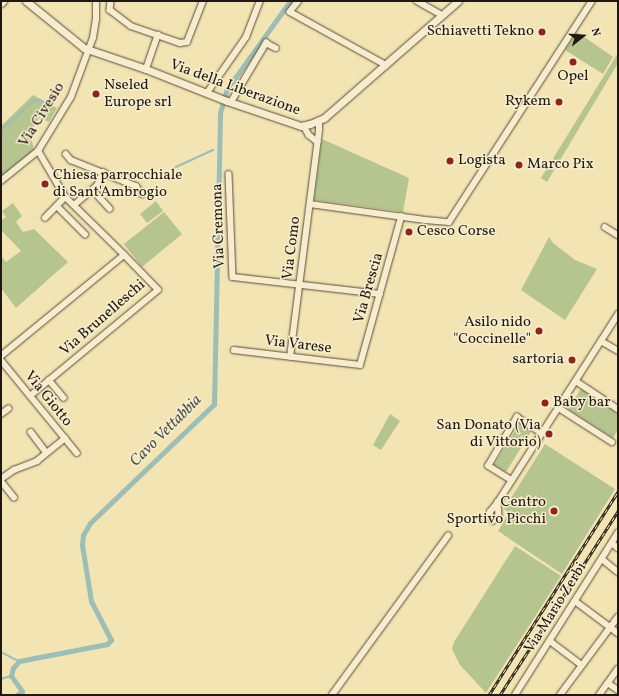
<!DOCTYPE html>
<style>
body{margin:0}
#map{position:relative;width:619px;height:696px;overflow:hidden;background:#f3e4b4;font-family:Vollkorn,serif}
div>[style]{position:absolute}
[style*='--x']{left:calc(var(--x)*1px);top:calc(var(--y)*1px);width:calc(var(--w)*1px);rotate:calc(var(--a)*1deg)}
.green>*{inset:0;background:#b6c590}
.stream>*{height:1.5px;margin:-0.75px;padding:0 0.75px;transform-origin:0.75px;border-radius:0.75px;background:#9dbeb4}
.canal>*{height:5px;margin:-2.5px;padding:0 2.5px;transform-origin:2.5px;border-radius:2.5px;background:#9dbeb4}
.roads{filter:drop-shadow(0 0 1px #564c38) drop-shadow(0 0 1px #564c38)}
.minor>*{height:5.5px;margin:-2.75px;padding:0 2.75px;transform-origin:2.75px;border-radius:2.75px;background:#f7edce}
.tertiary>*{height:7px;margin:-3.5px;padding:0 3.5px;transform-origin:3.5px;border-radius:3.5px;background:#f7edce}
.rail>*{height:3px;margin-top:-1.5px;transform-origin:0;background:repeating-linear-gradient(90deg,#f7edce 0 4.5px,#21190f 0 9px);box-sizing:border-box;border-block:1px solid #21190f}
.dots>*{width:11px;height:11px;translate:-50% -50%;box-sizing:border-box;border:2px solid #f7edce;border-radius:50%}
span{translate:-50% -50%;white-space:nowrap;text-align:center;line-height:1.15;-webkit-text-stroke:3px #f7edce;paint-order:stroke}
.poi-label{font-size:15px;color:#21190f}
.right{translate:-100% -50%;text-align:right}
.left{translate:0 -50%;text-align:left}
.street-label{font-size:15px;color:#21190f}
.water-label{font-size:16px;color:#4c5349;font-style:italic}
.frame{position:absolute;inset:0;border:2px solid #21190f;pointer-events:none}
.north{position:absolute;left:563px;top:16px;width:40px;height:40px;-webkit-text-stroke:3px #f7edce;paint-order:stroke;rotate:73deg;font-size:11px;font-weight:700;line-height:16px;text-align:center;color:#21190f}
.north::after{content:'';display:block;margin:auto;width:14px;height:18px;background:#21190f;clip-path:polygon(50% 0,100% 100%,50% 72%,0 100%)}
</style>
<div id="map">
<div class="green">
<div style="clip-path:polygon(577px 32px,613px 57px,603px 74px,565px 50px)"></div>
<div style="clip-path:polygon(618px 53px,618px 63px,547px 182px,541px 178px)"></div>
<div style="clip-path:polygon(33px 95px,57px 108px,49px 122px,39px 118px,30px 133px,34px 150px,30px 155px,1px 177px,1px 126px)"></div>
<div style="clip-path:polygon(322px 139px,409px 178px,403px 212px,314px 200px)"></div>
<div style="clip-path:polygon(156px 201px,163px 211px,147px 223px,140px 214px)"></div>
<div style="clip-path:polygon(13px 203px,22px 216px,16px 222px,23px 232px,34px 229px,68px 262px,16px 308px,1px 288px,1px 256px,6px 262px,21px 251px,1px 230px,1px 221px,6px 217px,2px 211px)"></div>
<div style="clip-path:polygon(164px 212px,182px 234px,142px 267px,124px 244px)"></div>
<div style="clip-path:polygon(549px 237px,553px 243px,575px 260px,597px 269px,565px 320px,521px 290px)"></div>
<div style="clip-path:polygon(581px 389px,618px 414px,618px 430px,613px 438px,568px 409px)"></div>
<div style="clip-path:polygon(390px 414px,400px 421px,381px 450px,373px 445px)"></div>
<div style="clip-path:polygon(520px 423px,532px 430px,506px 472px,494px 465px)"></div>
<div style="clip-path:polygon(545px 444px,615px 489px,562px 574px,498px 531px,509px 513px,504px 509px)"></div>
<div style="clip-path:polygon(515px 546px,561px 576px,486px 693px,460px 665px,452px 649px,454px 642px)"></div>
</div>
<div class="stream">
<div style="--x:1;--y:130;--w:45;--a:-41.4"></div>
<div style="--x:35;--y:100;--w:5;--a:0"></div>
<div style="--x:40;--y:100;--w:12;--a:31"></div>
<div style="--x:174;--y:168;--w:43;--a:-24.8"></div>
<div style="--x:1;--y:652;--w:20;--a:27"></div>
<div style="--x:1;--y:679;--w:10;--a:-17"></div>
</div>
<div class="canal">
<div style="--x:17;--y:695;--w:6;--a:-39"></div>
<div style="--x:22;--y:691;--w:19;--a:-126"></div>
<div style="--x:11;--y:676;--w:8;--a:-76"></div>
<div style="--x:13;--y:668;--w:9;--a:-49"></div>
<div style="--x:19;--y:661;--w:90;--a:-10.9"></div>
<div style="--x:107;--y:644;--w:6;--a:-45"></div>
<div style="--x:111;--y:640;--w:44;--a:-117.1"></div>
<div style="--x:91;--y:601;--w:57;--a:-99.1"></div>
<div style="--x:82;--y:545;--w:10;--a:-84"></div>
<div style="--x:83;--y:535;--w:14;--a:-60"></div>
<div style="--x:90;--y:523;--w:172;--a:-43.8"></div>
<div style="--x:214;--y:404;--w:291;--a:-88.8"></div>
<div style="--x:220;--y:113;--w:25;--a:-74"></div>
<div style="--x:227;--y:89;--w:108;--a:-54.4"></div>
</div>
<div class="roads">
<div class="minor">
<div style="--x:111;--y:1;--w:9;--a:96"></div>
<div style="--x:110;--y:10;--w:26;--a:37"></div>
<div style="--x:131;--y:26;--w:52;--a:19.1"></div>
<div style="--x:180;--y:43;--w:7;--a:-8"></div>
<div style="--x:187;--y:42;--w:44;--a:-68.7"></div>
<div style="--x:299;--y:1;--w:14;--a:129"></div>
<div style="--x:290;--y:12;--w:110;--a:28.9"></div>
<div style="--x:417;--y:1;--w:29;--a:29"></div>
<div style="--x:146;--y:69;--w:36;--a:-71"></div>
<div style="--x:207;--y:93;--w:68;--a:-55.1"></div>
<div style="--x:246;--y:37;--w:39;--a:-69"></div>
<div style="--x:231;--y:102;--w:69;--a:-59.3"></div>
<div style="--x:266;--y:43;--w:11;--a:27"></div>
<div style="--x:304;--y:126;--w:10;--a:61"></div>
<div style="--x:309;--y:135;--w:11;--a:38"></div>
<div style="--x:66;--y:154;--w:8;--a:50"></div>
<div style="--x:71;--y:160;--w:70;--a:21.8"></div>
<div style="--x:136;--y:186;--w:10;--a:53"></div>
<div style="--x:229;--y:174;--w:103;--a:87.8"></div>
<div style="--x:233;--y:277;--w:148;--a:6.6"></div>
<div style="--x:1;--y:181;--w:48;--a:-39"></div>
<div style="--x:38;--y:151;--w:63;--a:-58.6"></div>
<div style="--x:71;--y:97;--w:63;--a:-69.6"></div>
<div style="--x:93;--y:38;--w:18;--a:-81"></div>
<div style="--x:96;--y:20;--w:19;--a:-90"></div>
<div style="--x:93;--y:190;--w:25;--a:48"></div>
<div style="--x:310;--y:204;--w:116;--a:7.9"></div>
<div style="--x:425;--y:220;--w:24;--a:5"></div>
<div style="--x:449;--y:222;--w:263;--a:-57.1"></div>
<div style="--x:74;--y:205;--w:30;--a:-40"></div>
<div style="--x:97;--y:186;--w:15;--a:-67"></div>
<div style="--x:57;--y:206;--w:40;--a:45"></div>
<div style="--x:45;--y:218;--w:29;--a:-46"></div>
<div style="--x:605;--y:227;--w:15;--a:32"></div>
<div style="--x:601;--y:341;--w:20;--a:30"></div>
<div style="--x:234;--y:350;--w:127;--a:6.8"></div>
<div style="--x:360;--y:365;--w:154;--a:-74.5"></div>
<div style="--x:1;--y:356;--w:159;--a:-39.4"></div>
<div style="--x:124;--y:255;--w:83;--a:-135.5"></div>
<div style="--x:65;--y:197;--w:53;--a:-120.4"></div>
<div style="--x:290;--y:357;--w:229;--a:-82.7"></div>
<div style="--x:319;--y:130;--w:9;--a:-90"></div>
<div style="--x:1;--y:360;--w:120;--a:50.7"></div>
<div style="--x:49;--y:380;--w:23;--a:50"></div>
<div style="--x:576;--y:381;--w:50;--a:33.7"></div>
<div style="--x:30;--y:396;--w:166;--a:-39.6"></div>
<div style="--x:158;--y:290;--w:49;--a:-134.2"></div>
<div style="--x:559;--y:408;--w:63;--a:32.7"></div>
<div style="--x:1;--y:414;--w:9;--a:-36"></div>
<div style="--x:31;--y:432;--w:26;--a:53"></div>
<div style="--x:1;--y:479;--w:16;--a:-35"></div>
<div style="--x:14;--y:470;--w:25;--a:-21"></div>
<div style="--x:37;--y:461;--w:36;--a:-39"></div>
<div style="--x:1;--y:481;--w:21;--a:51"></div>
<div style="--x:512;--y:481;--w:28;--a:-148"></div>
<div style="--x:488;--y:466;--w:57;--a:-59.4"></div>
<div style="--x:517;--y:417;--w:30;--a:33"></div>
<div style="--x:498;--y:502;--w:15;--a:86"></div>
<div style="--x:499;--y:517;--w:7;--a:146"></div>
<div style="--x:493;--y:521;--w:4;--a:-135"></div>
<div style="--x:490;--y:518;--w:6;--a:-90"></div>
<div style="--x:490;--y:512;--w:13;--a:-51"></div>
<div style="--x:498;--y:502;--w:223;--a:-57.4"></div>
<div style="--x:612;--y:543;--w:8;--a:40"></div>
<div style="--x:602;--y:559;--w:21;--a:39"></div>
<div style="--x:575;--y:601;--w:54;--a:36.7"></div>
<div style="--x:550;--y:641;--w:40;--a:37"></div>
<div style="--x:608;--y:683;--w:12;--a:35"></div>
<div style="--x:332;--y:695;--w:197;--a:-53.9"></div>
<div style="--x:515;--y:695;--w:192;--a:-57.6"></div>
<div style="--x:560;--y:695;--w:97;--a:-53.4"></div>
<div style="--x:599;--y:695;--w:32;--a:-54"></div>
</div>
<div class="tertiary">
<div style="--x:26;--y:1;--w:75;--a:39"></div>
<div style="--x:84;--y:48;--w:65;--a:18.7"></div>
<div style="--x:146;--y:69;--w:87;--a:21.6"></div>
<div style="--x:227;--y:101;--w:78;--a:18.7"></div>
<div style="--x:301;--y:126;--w:9;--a:-13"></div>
<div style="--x:310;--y:124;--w:15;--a:-23"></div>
<div style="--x:324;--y:118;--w:178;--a:-41.1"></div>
<div style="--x:1;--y:3;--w:3;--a:-45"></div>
</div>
</div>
<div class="rail">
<div style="--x:489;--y:695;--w:241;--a:-57.6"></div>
<div style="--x:500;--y:695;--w:219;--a:-57.3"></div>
</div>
<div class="dots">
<div style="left:542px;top:32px;background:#8f2418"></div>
<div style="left:573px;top:62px;background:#8f2418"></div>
<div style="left:96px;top:94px;background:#8f2418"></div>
<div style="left:559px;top:102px;background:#8f2418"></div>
<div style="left:450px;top:161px;background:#8f2418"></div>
<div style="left:519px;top:165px;background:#8f2418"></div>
<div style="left:45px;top:184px;background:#8f2418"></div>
<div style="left:409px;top:232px;background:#8f2418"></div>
<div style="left:539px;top:331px;background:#8f2418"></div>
<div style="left:572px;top:360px;background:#8f2418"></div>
<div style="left:545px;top:403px;background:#8f2418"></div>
<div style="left:549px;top:434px;background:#8f2418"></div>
<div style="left:554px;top:511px;background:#8f2418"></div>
</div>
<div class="poi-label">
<span class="right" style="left:534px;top:32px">Schiavetti Tekno</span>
<span style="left:573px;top:77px">Opel</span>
<span class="left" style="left:104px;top:94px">Nseled<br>Europe srl</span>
<span class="right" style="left:551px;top:102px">Rykem</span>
<span class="left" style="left:458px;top:161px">Logista</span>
<span class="left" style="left:527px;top:165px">Marco Pix</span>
<span class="left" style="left:53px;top:184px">Chiesa parrocchiale<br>di Sant'Ambrogio</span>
<span class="left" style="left:417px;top:232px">Cesco Corse</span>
<span class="right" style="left:531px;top:331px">Asilo nido<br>"Coccinelle"</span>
<span class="right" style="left:564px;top:360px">sartoria</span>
<span class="left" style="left:553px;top:403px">Baby bar</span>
<span class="right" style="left:541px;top:434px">San Donato (Via<br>di Vittorio)</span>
<span class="right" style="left:546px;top:511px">Centro<br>Sportivo Picchi</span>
</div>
<div class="street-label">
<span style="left:235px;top:88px;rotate:20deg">Via della Liberazione</span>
<span style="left:42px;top:115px;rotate:-58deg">Via Civesio</span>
<span style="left:219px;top:226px;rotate:-92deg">Via Cremona</span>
<span style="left:292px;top:248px;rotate:-83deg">Via Como</span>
<span style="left:369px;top:288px;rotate:-74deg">Via Brescia</span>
<span style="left:103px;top:318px;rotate:-41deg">Via Brunelleschi</span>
<span style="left:298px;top:345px;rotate:7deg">Via Varese</span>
<span style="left:48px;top:399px;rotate:51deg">Via Giotto</span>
<span style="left:556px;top:608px;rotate:-58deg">Via Mario Zerbi</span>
</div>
<div class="water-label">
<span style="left:166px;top:431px;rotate:-45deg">Cavo Vettabbia</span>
</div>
<div class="frame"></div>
<div class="north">N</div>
</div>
